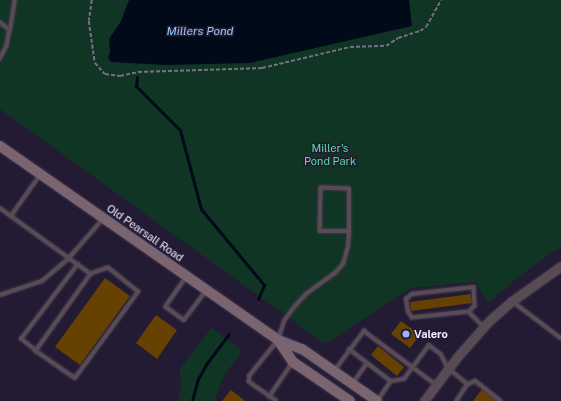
<!DOCTYPE html>
<style>
body{margin:0}
#map{position:relative;width:561px;height:401px;overflow:hidden;background:#231a33;font-family:"Public Sans",sans-serif}
div>[style]{position:absolute}
[style*='--x']{left:calc(var(--x)*1px);top:calc(var(--y)*1px);width:calc(var(--w)*1px);rotate:calc(var(--a)*1deg)}
.green>*{inset:0;background:#113525}
.water>*{inset:0;background:#000a19}
.stream>*{height:3px;margin:-1.5px;padding:0 1.5px;transform-origin:1.5px;border-radius:1.5px;background:#000a19}
.building>*{inset:0;background:#664100}
.path>*{height:1.5px;margin-top:-0.75px;transform-origin:0;background:repeating-linear-gradient(90deg,#766f85 0 4px,transparent 0 6px)}
.roads{filter:drop-shadow(0 0 1px #403850) drop-shadow(0 0 1px #403850)}
.service>*{height:3.5px;margin:-1.75px;padding:0 1.75px;transform-origin:1.75px;border-radius:1.75px;background:#594b53}
.tertiary>*{height:9px;margin:-4.5px;padding:0 4.5px;transform-origin:4.5px;border-radius:4.5px;background:#594b53}
.secondary>*{height:10px;margin:-5px;padding:0 5px;transform-origin:5px;border-radius:5px;background:#796470}
.dots>*{width:11px;height:11px;translate:-50% -50%;box-sizing:border-box;border:2px solid #231a33;border-radius:50%}
span{translate:-50% -50%;white-space:nowrap;text-align:center;line-height:1.15;-webkit-text-stroke:3px #231a33;paint-order:stroke}
.park-label{font-size:11px;color:#5adaa3}
.street-label{font-size:11px;color:#f3eeff}
.poi-label{font-size:11px;color:#f3eeff;font-weight:700}
.left{translate:0 -50%;text-align:left}
.water-label{font-size:12px;color:#90c9f3;font-style:italic}
</style>
<div id="map">
<div class="green">
<div style="clip-path:polygon(0 0,561px 0,561px 248px,551px 253px,516px 279px,488px 303px,475px 282px,411px 288px,325px 344px,0 109px)"></div>
<div style="clip-path:polygon(212px 327px,242px 351px,224px 376px,214px 401px,178px 401px,181px 388px,180px 369px)"></div>
</div>
<div class="water">
<div style="clip-path:polygon(129px 0,409px 0,412px 26px,250px 63px,166px 65px,111px 62px,108px 58px,110px 52px,109px 39px,121px 21px)"></div>
</div>
<div class="stream">
<div style="--x:137;--y:77;--w:9;--a:96"></div>
<div style="--x:136;--y:86;--w:62;--a:45"></div>
<div style="--x:180;--y:130;--w:82;--a:75.1"></div>
<div style="--x:201;--y:209;--w:99;--a:50.3"></div>
<div style="--x:264;--y:285;--w:15;--a:113"></div>
<div style="--x:192;--y:401;--w:23;--a:-75"></div>
<div style="--x:198;--y:379;--w:18;--a:-61"></div>
<div style="--x:207;--y:363;--w:36;--a:-53"></div>
</div>
<div class="building">
<div style="clip-path:polygon(105px 278px,130px 296px,80px 365px,55px 347px)"></div>
<div style="clip-path:polygon(471px 294px,472px 303px,411px 311px,410px 302px)"></div>
<div style="clip-path:polygon(156px 315px,177px 330px,157px 359px,136px 343px)"></div>
<div style="clip-path:polygon(401px 321px,420px 335px,410px 348px,391px 334px)"></div>
<div style="clip-path:polygon(378px 346px,404px 367px,397px 376px,371px 355px)"></div>
<div style="clip-path:polygon(483px 388px,500px 401px,473px 401px)"></div>
<div style="clip-path:polygon(231px 390px,245px 401px,222px 401px)"></div>
</div>
<div class="path">
<div style="--x:92;--y:0;--w:21;--a:98"></div>
<div style="--x:89;--y:21;--w:42;--a:81.9"></div>
<div style="--x:95;--y:63;--w:15;--a:48"></div>
<div style="--x:105;--y:74;--w:15;--a:8"></div>
<div style="--x:120;--y:76;--w:18;--a:-13"></div>
<div style="--x:138;--y:72;--w:124;--a:-1.8"></div>
<div style="--x:262;--y:68;--w:90;--a:-13.4"></div>
<div style="--x:350;--y:47;--w:36;--a:-2"></div>
<div style="--x:386;--y:46;--w:14;--a:-34"></div>
<div style="--x:398;--y:38;--w:23;--a:-18"></div>
<div style="--x:420;--y:31;--w:7;--a:-34"></div>
<div style="--x:426;--y:27;--w:31;--a:-61"></div>
</div>
<div class="roads">
<div class="service">
<div style="--x:0;--y:22;--w:13;--a:39"></div>
<div style="--x:10;--y:30;--w:16;--a:101"></div>
<div style="--x:7;--y:46;--w:15;--a:118"></div>
<div style="--x:10;--y:30;--w:30;--a:-81"></div>
<div style="--x:0;--y:208;--w:14;--a:36"></div>
<div style="--x:11;--y:216;--w:50;--a:-54.7"></div>
<div style="--x:11;--y:216;--w:99;--a:35.9"></div>
<div style="--x:91;--y:274;--w:95;--a:125.5"></div>
<div style="--x:36;--y:351;--w:47;--a:34.7"></div>
<div style="--x:75;--y:378;--w:107;--a:-53.8"></div>
<div style="--x:138;--y:292;--w:38;--a:-141"></div>
<div style="--x:108;--y:268;--w:18;--a:161"></div>
<div style="--x:186;--y:278;--w:35;--a:125"></div>
<div style="--x:166;--y:307;--w:22;--a:36"></div>
<div style="--x:184;--y:320;--w:36;--a:-53"></div>
<div style="--x:0;--y:295;--w:44;--a:-18.4"></div>
<div style="--x:42;--y:281;--w:35;--a:-40"></div>
<div style="--x:69;--y:258;--w:50;--a:-49"></div>
<div style="--x:512;--y:301;--w:61;--a:37.1"></div>
<div style="--x:469;--y:312;--w:57;--a:174"></div>
<div style="--x:412;--y:318;--w:7;--a:-124"></div>
<div style="--x:408;--y:312;--w:13;--a:-99"></div>
<div style="--x:406;--y:299;--w:8;--a:-40"></div>
<div style="--x:412;--y:294;--w:62;--a:-6.4"></div>
<div style="--x:474;--y:287;--w:19;--a:87"></div>
<div style="--x:475;--y:306;--w:8;--a:135"></div>
<div style="--x:469;--y:312;--w:20;--a:45"></div>
<div style="--x:349;--y:349;--w:53;--a:37.3"></div>
<div style="--x:391;--y:381;--w:13;--a:-9"></div>
<div style="--x:404;--y:379;--w:42;--a:-53.7"></div>
<div style="--x:429;--y:345;--w:15;--a:37"></div>
<div style="--x:441;--y:354;--w:16;--a:63"></div>
<div style="--x:448;--y:368;--w:26;--a:39"></div>
<div style="--x:468;--y:384;--w:20;--a:123"></div>
<div style="--x:36;--y:351;--w:19;--a:-141"></div>
<div style="--x:21;--y:339;--w:94;--a:-52.8"></div>
<div style="--x:335;--y:370;--w:49;--a:-53.4"></div>
<div style="--x:364;--y:331;--w:89;--a:36.7"></div>
<div style="--x:353;--y:383;--w:24;--a:-55"></div>
<div style="--x:468;--y:384;--w:8;--a:-23"></div>
<div style="--x:475;--y:381;--w:4;--a:34"></div>
<div style="--x:478;--y:383;--w:29;--a:38"></div>
<div style="--x:269;--y:397;--w:41;--a:-55.9"></div>
<div style="--x:378;--y:400;--w:23;--a:-56"></div>
<div style="--x:276;--y:401;--w:33;--a:-145"></div>
<div style="--x:249;--y:382;--w:6;--a:-90"></div>
<div style="--x:249;--y:376;--w:46;--a:-51.1"></div>
<div style="--x:278;--y:340;--w:20;--a:-72"></div>
<div style="--x:284;--y:321;--w:19;--a:-54"></div>
<div style="--x:295;--y:306;--w:16;--a:-47"></div>
<div style="--x:306;--y:294;--w:37;--a:-36"></div>
<div style="--x:336;--y:272;--w:11;--a:-49"></div>
<div style="--x:343;--y:264;--w:18;--a:-74"></div>
<div style="--x:348;--y:247;--w:16;--a:-86"></div>
<div style="--x:349;--y:231;--w:42;--a:-90"></div>
<div style="--x:349;--y:189;--w:28;--a:-178"></div>
<div style="--x:321;--y:188;--w:43;--a:91.3"></div>
<div style="--x:320;--y:231;--w:29;--a:0"></div>
</div>
<div class="tertiary">
<div style="--x:424;--y:401;--w:56;--a:-52.9"></div>
<div style="--x:458;--y:356;--w:48;--a:-48.4"></div>
<div style="--x:490;--y:320;--w:29;--a:-41"></div>
<div style="--x:512;--y:301;--w:60;--a:-35.5"></div>
</div>
<div class="secondary">
<div style="--x:0;--y:146;--w:339;--a:34.9"></div>
<div style="--x:278;--y:340;--w:26;--a:21"></div>
<div style="--x:302;--y:349;--w:91;--a:34.7"></div>
<div style="--x:278;--y:340;--w:27;--a:56"></div>
<div style="--x:293;--y:362;--w:69;--a:34.4"></div>
</div>
</div>
<div class="dots">
<div style="left:406px;top:334px;background:#9bb4fd"></div>
</div>
<div class="park-label">
<span style="left:330px;top:155px">Miller's<br>Pond Park</span>
</div>
<div class="street-label">
<span style="left:145px;top:233px;rotate:35deg">Old Pearsall Road</span>
</div>
<div class="poi-label">
<span class="left" style="left:414px;top:334px">Valero</span>
</div>
<div class="water-label">
<span style="left:200px;top:32px">Millers Pond</span>
</div>
</div>
